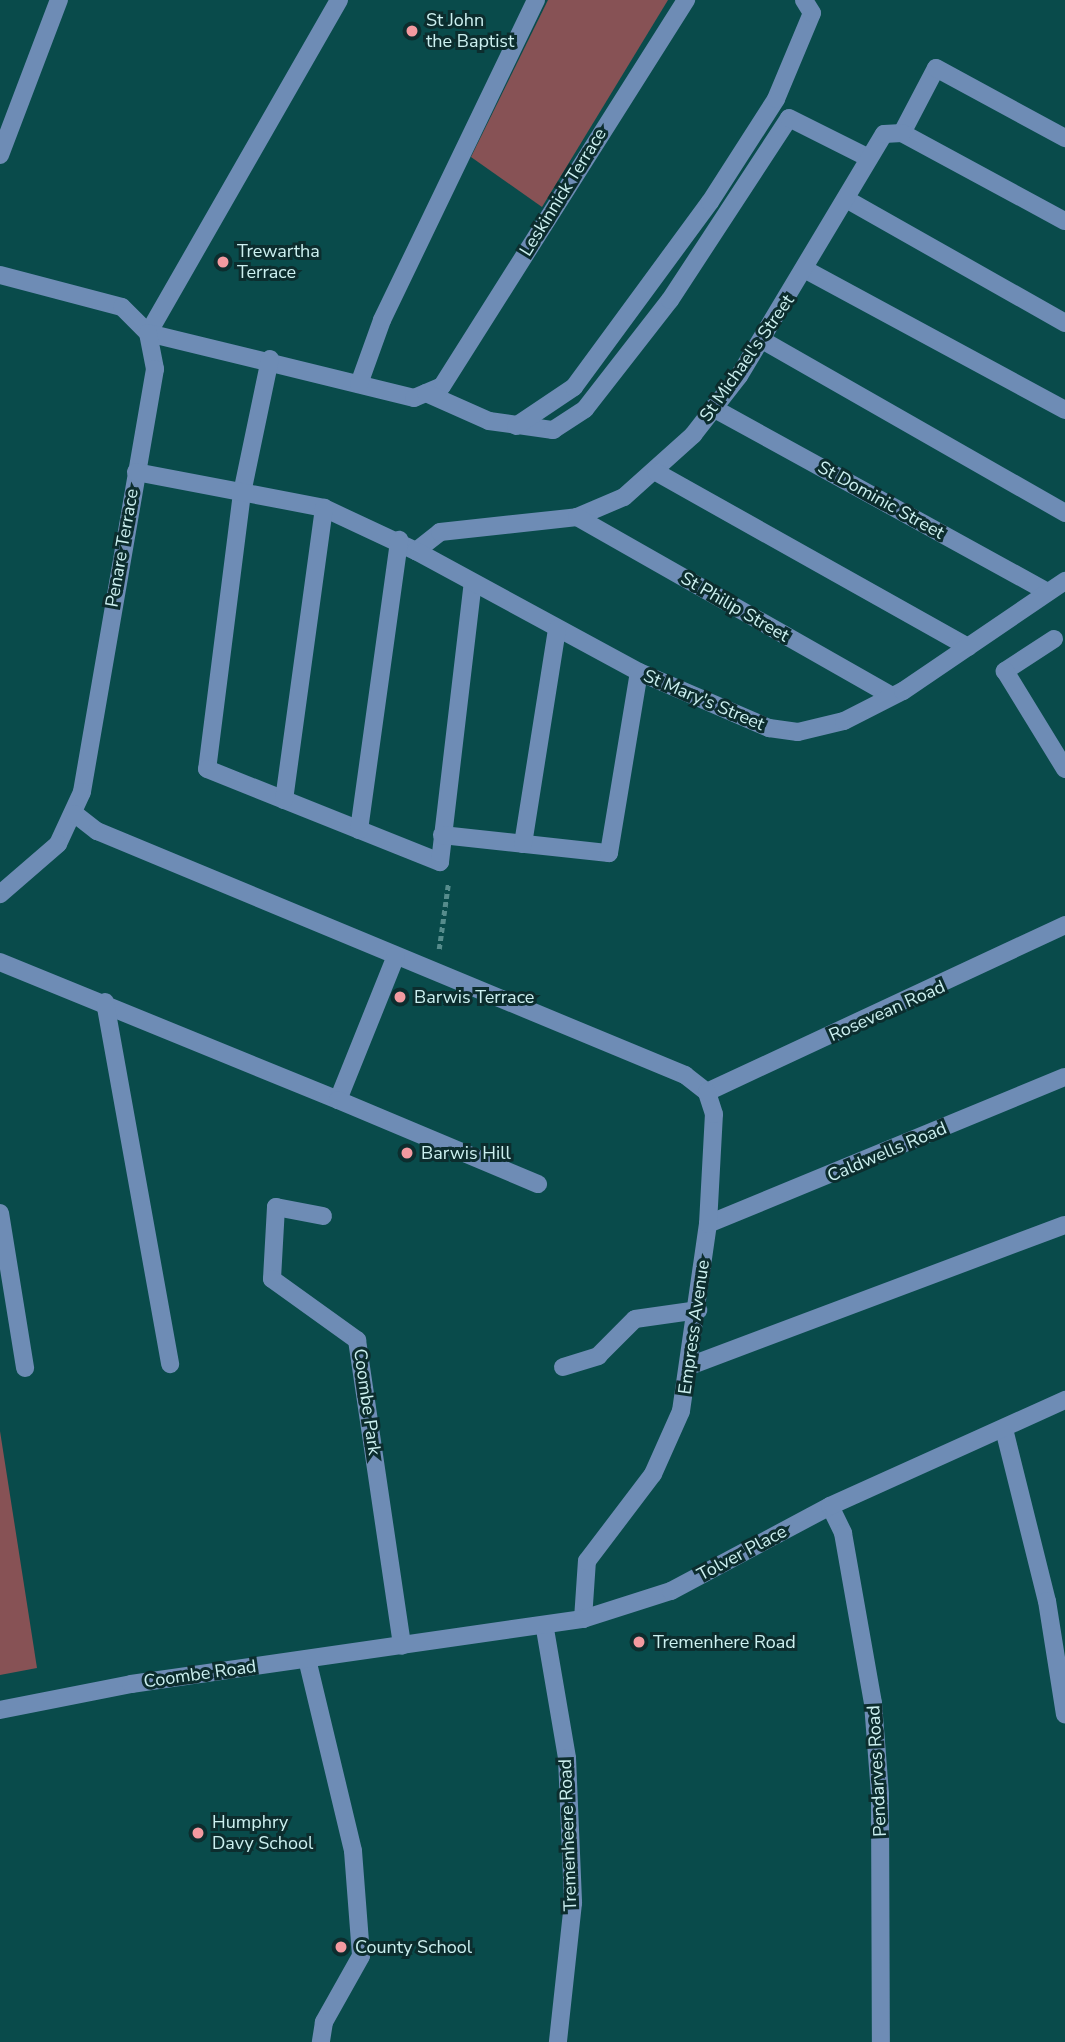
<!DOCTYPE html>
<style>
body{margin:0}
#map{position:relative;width:1065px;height:2042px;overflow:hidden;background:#094b4b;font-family:"Nunito Sans",sans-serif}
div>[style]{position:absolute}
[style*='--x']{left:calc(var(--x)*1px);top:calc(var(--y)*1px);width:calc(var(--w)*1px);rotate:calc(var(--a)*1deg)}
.green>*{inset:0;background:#875255}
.path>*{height:4.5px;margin-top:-2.25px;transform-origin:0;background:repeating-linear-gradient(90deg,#568c8c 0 5px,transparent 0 8.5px)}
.minor>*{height:18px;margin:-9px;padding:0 9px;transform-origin:9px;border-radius:9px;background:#6e8cb5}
.dots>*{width:19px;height:19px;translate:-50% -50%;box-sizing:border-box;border:4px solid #0c2d2e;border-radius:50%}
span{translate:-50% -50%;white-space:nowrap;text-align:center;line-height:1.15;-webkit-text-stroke:6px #0c2d2e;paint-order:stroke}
.poi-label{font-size:18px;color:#ccf0f0}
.left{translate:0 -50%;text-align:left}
.street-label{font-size:18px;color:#ccf0f0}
</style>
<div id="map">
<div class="green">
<div style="clip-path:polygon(548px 0,668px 0,542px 207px,471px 157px)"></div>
<div style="clip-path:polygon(0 1431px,37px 1668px,0 1675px)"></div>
</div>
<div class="path">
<div style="--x:439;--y:949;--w:65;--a:-82"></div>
</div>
<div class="minor">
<div style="--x:339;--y:0;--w:384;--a:119.8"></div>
<div style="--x:148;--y:333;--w:274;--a:13.7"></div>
<div style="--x:414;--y:398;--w:30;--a:-23"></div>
<div style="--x:442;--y:386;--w:457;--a:-57.7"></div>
<div style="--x:902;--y:133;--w:73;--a:-62.4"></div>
<div style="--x:936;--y:68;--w:147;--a:28.5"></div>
<div style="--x:902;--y:133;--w:185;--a:28.4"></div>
<div style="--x:0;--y:155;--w:166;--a:-69.2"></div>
<div style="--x:846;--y:199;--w:252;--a:29.5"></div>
<div style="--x:808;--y:271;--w:292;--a:28.4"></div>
<div style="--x:0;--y:275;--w:126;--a:14.7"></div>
<div style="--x:122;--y:307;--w:37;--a:45"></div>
<div style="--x:148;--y:333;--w:37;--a:79"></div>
<div style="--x:155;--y:369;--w:429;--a:99.8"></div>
<div style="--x:82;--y:792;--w:57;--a:114.8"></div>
<div style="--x:58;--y:844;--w:77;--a:139.2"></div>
<div style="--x:762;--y:340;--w:349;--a:29.7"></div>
<div style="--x:270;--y:359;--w:137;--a:101.8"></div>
<div style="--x:242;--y:493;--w:278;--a:97.2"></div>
<div style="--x:207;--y:769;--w:251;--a:21.8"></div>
<div style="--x:440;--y:862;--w:281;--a:-83.3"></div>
<div style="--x:359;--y:384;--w:68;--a:-70.2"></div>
<div style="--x:382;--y:320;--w:355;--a:-64.3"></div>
<div style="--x:426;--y:393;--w:69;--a:24"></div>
<div style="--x:489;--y:421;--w:65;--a:8"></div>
<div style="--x:553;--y:430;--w:38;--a:-33"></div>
<div style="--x:585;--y:409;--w:138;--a:-52.1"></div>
<div style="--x:670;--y:300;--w:217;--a:-56.8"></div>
<div style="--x:789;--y:118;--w:89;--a:26.6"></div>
<div style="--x:713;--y:408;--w:382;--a:28.8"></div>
<div style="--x:516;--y:426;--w:70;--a:-33.9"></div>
<div style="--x:574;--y:387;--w:230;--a:-53.7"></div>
<div style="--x:710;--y:202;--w:122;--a:-57.3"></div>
<div style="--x:776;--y:99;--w:93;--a:-67.3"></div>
<div style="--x:812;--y:13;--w:15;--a:-122"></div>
<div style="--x:136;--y:472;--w:191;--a:10.8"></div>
<div style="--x:324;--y:508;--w:102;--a:25.1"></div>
<div style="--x:416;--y:551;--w:31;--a:-38"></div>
<div style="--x:440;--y:532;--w:138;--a:-6.2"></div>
<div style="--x:577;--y:517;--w:51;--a:-23.1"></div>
<div style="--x:624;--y:497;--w:93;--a:-41.9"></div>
<div style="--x:693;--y:435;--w:75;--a:-52.1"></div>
<div style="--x:739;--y:376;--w:282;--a:-59.1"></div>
<div style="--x:884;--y:134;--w:18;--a:-3"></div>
<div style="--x:656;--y:472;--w:358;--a:29.3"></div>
<div style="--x:577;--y:517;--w:362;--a:29.6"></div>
<div style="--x:416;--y:551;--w:254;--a:28.5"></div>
<div style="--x:639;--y:672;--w:142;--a:23.3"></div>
<div style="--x:769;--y:728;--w:29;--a:8"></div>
<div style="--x:798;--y:732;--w:47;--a:-13.4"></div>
<div style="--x:844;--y:721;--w:66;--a:-27"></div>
<div style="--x:903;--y:691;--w:196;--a:-34.2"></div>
<div style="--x:1054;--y:639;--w:59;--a:146.9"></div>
<div style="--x:1005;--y:671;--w:115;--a:58.5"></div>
<div style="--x:284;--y:800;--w:295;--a:-82.2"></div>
<div style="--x:75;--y:814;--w:28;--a:38"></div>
<div style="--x:97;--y:831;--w:637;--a:22.54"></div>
<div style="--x:685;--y:1075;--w:28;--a:38"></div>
<div style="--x:359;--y:830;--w:293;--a:-82.1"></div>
<div style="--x:442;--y:835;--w:168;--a:6.2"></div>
<div style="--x:609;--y:853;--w:183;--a:-80.6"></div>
<div style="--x:523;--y:844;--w:218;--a:-81"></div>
<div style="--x:0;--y:962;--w:365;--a:22.2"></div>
<div style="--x:338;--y:1100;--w:155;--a:-68.1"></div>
<div style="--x:105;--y:1002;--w:368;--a:79.8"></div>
<div style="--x:707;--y:1092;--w:395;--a:-25"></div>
<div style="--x:338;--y:1100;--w:217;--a:22.8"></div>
<div style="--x:0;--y:1213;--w:157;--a:80.8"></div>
<div style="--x:323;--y:1216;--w:48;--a:-169.2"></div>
<div style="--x:276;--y:1207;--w:72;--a:93.2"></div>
<div style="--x:272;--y:1279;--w:105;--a:35.7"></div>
<div style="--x:357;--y:1340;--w:309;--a:81.6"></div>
<div style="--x:708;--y:1224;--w:386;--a:-22.4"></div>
<div style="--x:692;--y:1365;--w:398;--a:-20.6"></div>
<div style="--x:563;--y:1367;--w:37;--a:-17"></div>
<div style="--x:598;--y:1356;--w:52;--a:-45"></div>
<div style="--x:635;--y:1319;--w:64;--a:-8.1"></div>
<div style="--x:1004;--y:1429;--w:177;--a:76"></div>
<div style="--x:1047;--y:1601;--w:115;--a:81"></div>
<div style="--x:830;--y:1506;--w:30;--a:64"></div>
<div style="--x:843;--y:1533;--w:173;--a:80"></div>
<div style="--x:873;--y:1703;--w:92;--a:85.6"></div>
<div style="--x:880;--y:1795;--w:247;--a:89.8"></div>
<div style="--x:583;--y:1619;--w:58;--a:-86.1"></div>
<div style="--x:587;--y:1561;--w:109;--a:-52.8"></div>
<div style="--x:653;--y:1474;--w:69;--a:-66"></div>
<div style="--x:681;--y:1411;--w:189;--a:-81.8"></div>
<div style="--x:708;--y:1224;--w:110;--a:-86.9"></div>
<div style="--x:714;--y:1114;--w:23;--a:-108"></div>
<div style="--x:545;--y:1629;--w:131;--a:80.3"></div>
<div style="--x:567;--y:1758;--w:145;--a:87.6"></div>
<div style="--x:573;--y:1903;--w:140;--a:96.2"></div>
<div style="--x:307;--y:1659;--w:197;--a:76.5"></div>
<div style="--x:353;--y:1851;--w:105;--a:85.6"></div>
<div style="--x:361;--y:1956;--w:76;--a:119.3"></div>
<div style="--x:324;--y:2022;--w:20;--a:99"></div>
<div style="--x:0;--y:1710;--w:134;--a:-11.2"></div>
<div style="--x:131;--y:1684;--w:457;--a:-8.2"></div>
<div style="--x:583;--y:1619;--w:92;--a:-17.7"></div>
<div style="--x:671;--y:1591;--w:180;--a:-28.1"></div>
<div style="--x:830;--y:1506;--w:258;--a:-24.3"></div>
</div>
<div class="dots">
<div style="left:412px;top:31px;background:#f49aa0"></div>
<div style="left:223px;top:262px;background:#f49aa0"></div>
<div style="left:400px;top:997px;background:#f49aa0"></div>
<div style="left:407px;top:1153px;background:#f49aa0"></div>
<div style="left:639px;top:1642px;background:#f49aa0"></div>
<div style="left:198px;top:1833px;background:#f49aa0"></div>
<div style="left:341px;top:1947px;background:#f49aa0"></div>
</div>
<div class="poi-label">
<span class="left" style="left:426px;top:31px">St John<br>the Baptist</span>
<span class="left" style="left:237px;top:262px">Trewartha<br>Terrace</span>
<span class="left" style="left:414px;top:997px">Barwis Terrace</span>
<span class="left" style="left:421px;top:1153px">Barwis Hill</span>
<span class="left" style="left:653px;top:1642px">Tremenhere Road</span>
<span class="left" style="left:212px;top:1833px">Humphry<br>Davy School</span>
<span class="left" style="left:355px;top:1947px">County School</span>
</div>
<div class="street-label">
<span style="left:563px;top:192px;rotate:-58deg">Leskinnick Terrace</span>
<span style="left:747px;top:358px;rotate:-55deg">St Michael's Street</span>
<span style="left:881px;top:500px;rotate:29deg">St Dominic Street</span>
<span style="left:122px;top:548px;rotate:-80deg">Penare Terrace</span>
<span style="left:735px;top:607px;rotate:30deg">St Philip Street</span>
<span style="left:704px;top:700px;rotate:23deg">St Mary's Street</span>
<span style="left:887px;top:1011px;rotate:-24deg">Rosevean Road</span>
<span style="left:887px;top:1152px;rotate:-23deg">Caldwells Road</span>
<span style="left:694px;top:1327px;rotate:-82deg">Empress Avenue</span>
<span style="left:367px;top:1402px;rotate:82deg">Coombe Park</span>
<span style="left:742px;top:1553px;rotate:-28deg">Tolver Place</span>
<span style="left:200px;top:1674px;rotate:-8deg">Coombe Road</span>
<span style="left:877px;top:1771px;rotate:-93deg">Pendarves Road</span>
<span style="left:568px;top:1835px;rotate:-92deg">Tremenheere Road</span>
</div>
</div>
